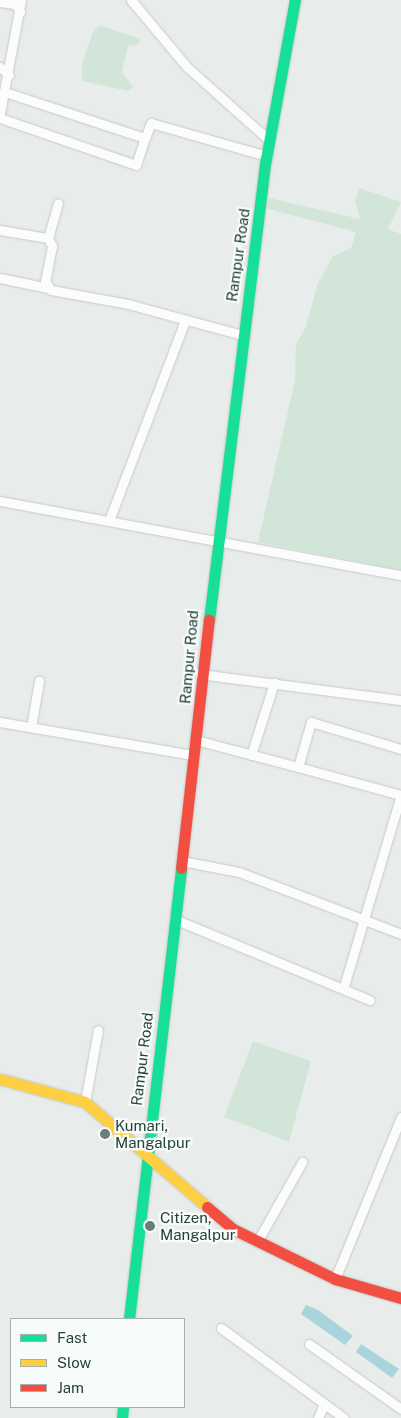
<!DOCTYPE html>
<style>
body{margin:0}
#map{position:relative;width:401px;height:1418px;overflow:hidden;background:#e8edeb;font-family:"Public Sans",sans-serif}
div>[style]{position:absolute}
[style*='--x']{left:calc(var(--x)*1px);top:calc(var(--y)*1px);width:calc(var(--w)*1px);rotate:calc(var(--a)*1deg)}
.green>*{inset:0;background:#d1e6d8}
.water>*{inset:0;background:#a9d4db}
.roads{filter:drop-shadow(0 0 1px #c5cac8) drop-shadow(0 0 1px #c5cac8)}
.street>*{height:9px;margin:-4.5px;padding:0 4.5px;transform-origin:4.5px;border-radius:4.5px;background:#fcfcfc}
.fast>*{height:11px;margin:-5.5px;padding:0 5.5px;transform-origin:5.5px;border-radius:5.5px;background:#16e098}
.slow>*{height:11px;margin:-5.5px;padding:0 5.5px;transform-origin:5.5px;border-radius:5.5px;background:#ffcf43}
.jam>*{height:11px;margin:-5.5px;padding:0 5.5px;transform-origin:5.5px;border-radius:5.5px;background:#f24e42}
.dots>*{width:14px;height:14px;translate:-50% -50%;box-sizing:border-box;border:2px solid #f7fbf9;border-radius:50%}
span{translate:-50% -50%;white-space:nowrap;text-align:center;line-height:1.15;-webkit-text-stroke:4.5px #f7fbf9;paint-order:stroke}
.street-label{font-size:15px;color:#24423a}
.poi-label{font-size:15px;color:#24423a}
.left{translate:0 -50%;text-align:left}
.legend{position:absolute;left:10px;top:1318px;width:175px;height:90px;box-sizing:border-box;background:#f7fbf9;border:1px solid #a3b1ad;margin:0;padding:6px 9px;list-style:none;font-size:15px;color:#24423a}
.legend li{display:flex;align-items:center;gap:10px;height:25px}
.legend b{width:25px;border:1px solid #a3b1ad}
</style>
<div id="map">
<div class="green">
<div style="clip-path:polygon(101px 26px,141px 39px,137px 45px,128px 46px,122px 72px,133px 87px,128px 91px,82px 81px,82px 64px,94px 29px)"></div>
<div style="clip-path:polygon(359px 188px,401px 202px,388px 229px,401px 234px,401px 570px,258px 542px,295px 380px,296px 344px,306px 327px,317px 285px,333px 256px,351px 248px,356px 232px,265px 208px,269px 198px,360px 219px,355px 201px)"></div>
<div style="clip-path:polygon(253px 1041px,311px 1061px,289px 1142px,224px 1117px)"></div>
</div>
<div class="water">
<div style="clip-path:polygon(306px 1305px,318px 1310px,353px 1336px,345px 1345px,301px 1314px)"></div>
<div style="clip-path:polygon(361px 1344px,399px 1369px,392px 1378px,356px 1352px)"></div>
</div>
<div class="roads">
<div class="street">
<div style="--x:131;--y:0;--w:87;--a:50.1"></div>
<div style="--x:187;--y:67;--w:111;--a:41.7"></div>
<div style="--x:0;--y:2;--w:15;--a:8"></div>
<div style="--x:15;--y:4;--w:9;--a:54"></div>
<div style="--x:0;--y:67;--w:12;--a:42"></div>
<div style="--x:5;--y:92;--w:147;--a:18.2"></div>
<div style="--x:145;--y:138;--w:16;--a:-68"></div>
<div style="--x:151;--y:123;--w:121;--a:15.9"></div>
<div style="--x:0;--y:113;--w:115;--a:-79.5"></div>
<div style="--x:0;--y:118;--w:144;--a:19.1"></div>
<div style="--x:136;--y:165;--w:28;--a:-72"></div>
<div style="--x:0;--y:230;--w:49;--a:9.5"></div>
<div style="--x:48;--y:238;--w:9;--a:63"></div>
<div style="--x:52;--y:246;--w:36;--a:101"></div>
<div style="--x:45;--y:281;--w:11;--a:56"></div>
<div style="--x:51;--y:290;--w:78;--a:10.3"></div>
<div style="--x:128;--y:304;--w:118;--a:15.2"></div>
<div style="--x:48;--y:238;--w:36;--a:-74"></div>
<div style="--x:0;--y:278;--w:49;--a:11.8"></div>
<div style="--x:0;--y:501;--w:408;--a:10.5"></div>
<div style="--x:110;--y:518;--w:211;--a:-69.2"></div>
<div style="--x:200;--y:674;--w:203;--a:7.4"></div>
<div style="--x:0;--y:722;--w:197;--a:9.7"></div>
<div style="--x:31;--y:727;--w:47;--a:-80.1"></div>
<div style="--x:196;--y:740;--w:106;--a:14.8"></div>
<div style="--x:298;--y:767;--w:47;--a:-73.9"></div>
<div style="--x:311;--y:722;--w:94;--a:16.7"></div>
<div style="--x:251;--y:755;--w:76;--a:-72.3"></div>
<div style="--x:298;--y:767;--w:107;--a:15.2"></div>
<div style="--x:182;--y:861;--w:58;--a:10.9"></div>
<div style="--x:239;--y:872;--w:173;--a:20.9"></div>
<div style="--x:174;--y:919;--w:212;--a:22.5"></div>
<div style="--x:344;--y:986;--w:199;--a:-73.4"></div>
<div style="--x:85;--y:1102;--w:73;--a:-79.8"></div>
<div style="--x:257;--y:1242;--w:92;--a:-60.6"></div>
<div style="--x:335;--y:1279;--w:175;--a:-67.8"></div>
<div style="--x:221;--y:1328;--w:152;--a:36.2"></div>
<div style="--x:309;--y:1344;--w:113;--a:35.2"></div>
<div style="--x:318;--y:1418;--w:13;--a:-67"></div>
</div>
<div class="fast">
<div style="--x:209;--y:620;--w:465;--a:-83"></div>
<div style="--x:266;--y:159;--w:162;--a:-79.7"></div>
<div style="--x:129;--y:1319;--w:454;--a:-83.4"></div>
<div style="--x:122;--y:1418;--w:11;--a:-85"></div>
</div>
<div class="slow">
<div style="--x:0;--y:1079;--w:88;--a:15.1"></div>
<div style="--x:85;--y:1102;--w:161;--a:40.7"></div>
</div>
<div class="jam">
<div style="--x:181;--y:868;--w:250;--a:-83.6"></div>
<div style="--x:207;--y:1207;--w:34;--a:40"></div>
<div style="--x:233;--y:1229;--w:114;--a:26.1"></div>
<div style="--x:335;--y:1279;--w:69;--a:16.1"></div>
</div>
</div>
<div class="dots">
<div style="left:105px;top:1134px;background:#697e78"></div>
<div style="left:150px;top:1226px;background:#697e78"></div>
</div>
<div class="street-label">
<span style="left:238px;top:255px;rotate:-82deg">Rampur Road</span>
<span style="left:189px;top:657px;rotate:-85deg">Rampur Road</span>
<span style="left:142px;top:1059px;rotate:-83deg">Rampur Road</span>
</div>
<div class="poi-label">
<span class="left" style="left:115px;top:1134px">Kumari,<br>Mangalpur</span>
<span class="left" style="left:160px;top:1226px">Citizen,<br>Mangalpur</span>
</div>
<ul class="legend">
<li><b style="height:6px;background:#16e098"></b>Fast</li>
<li><b style="height:6px;background:#ffcf43"></b>Slow</li>
<li><b style="height:6px;background:#f24e42"></b>Jam</li>
</ul>
</div>
